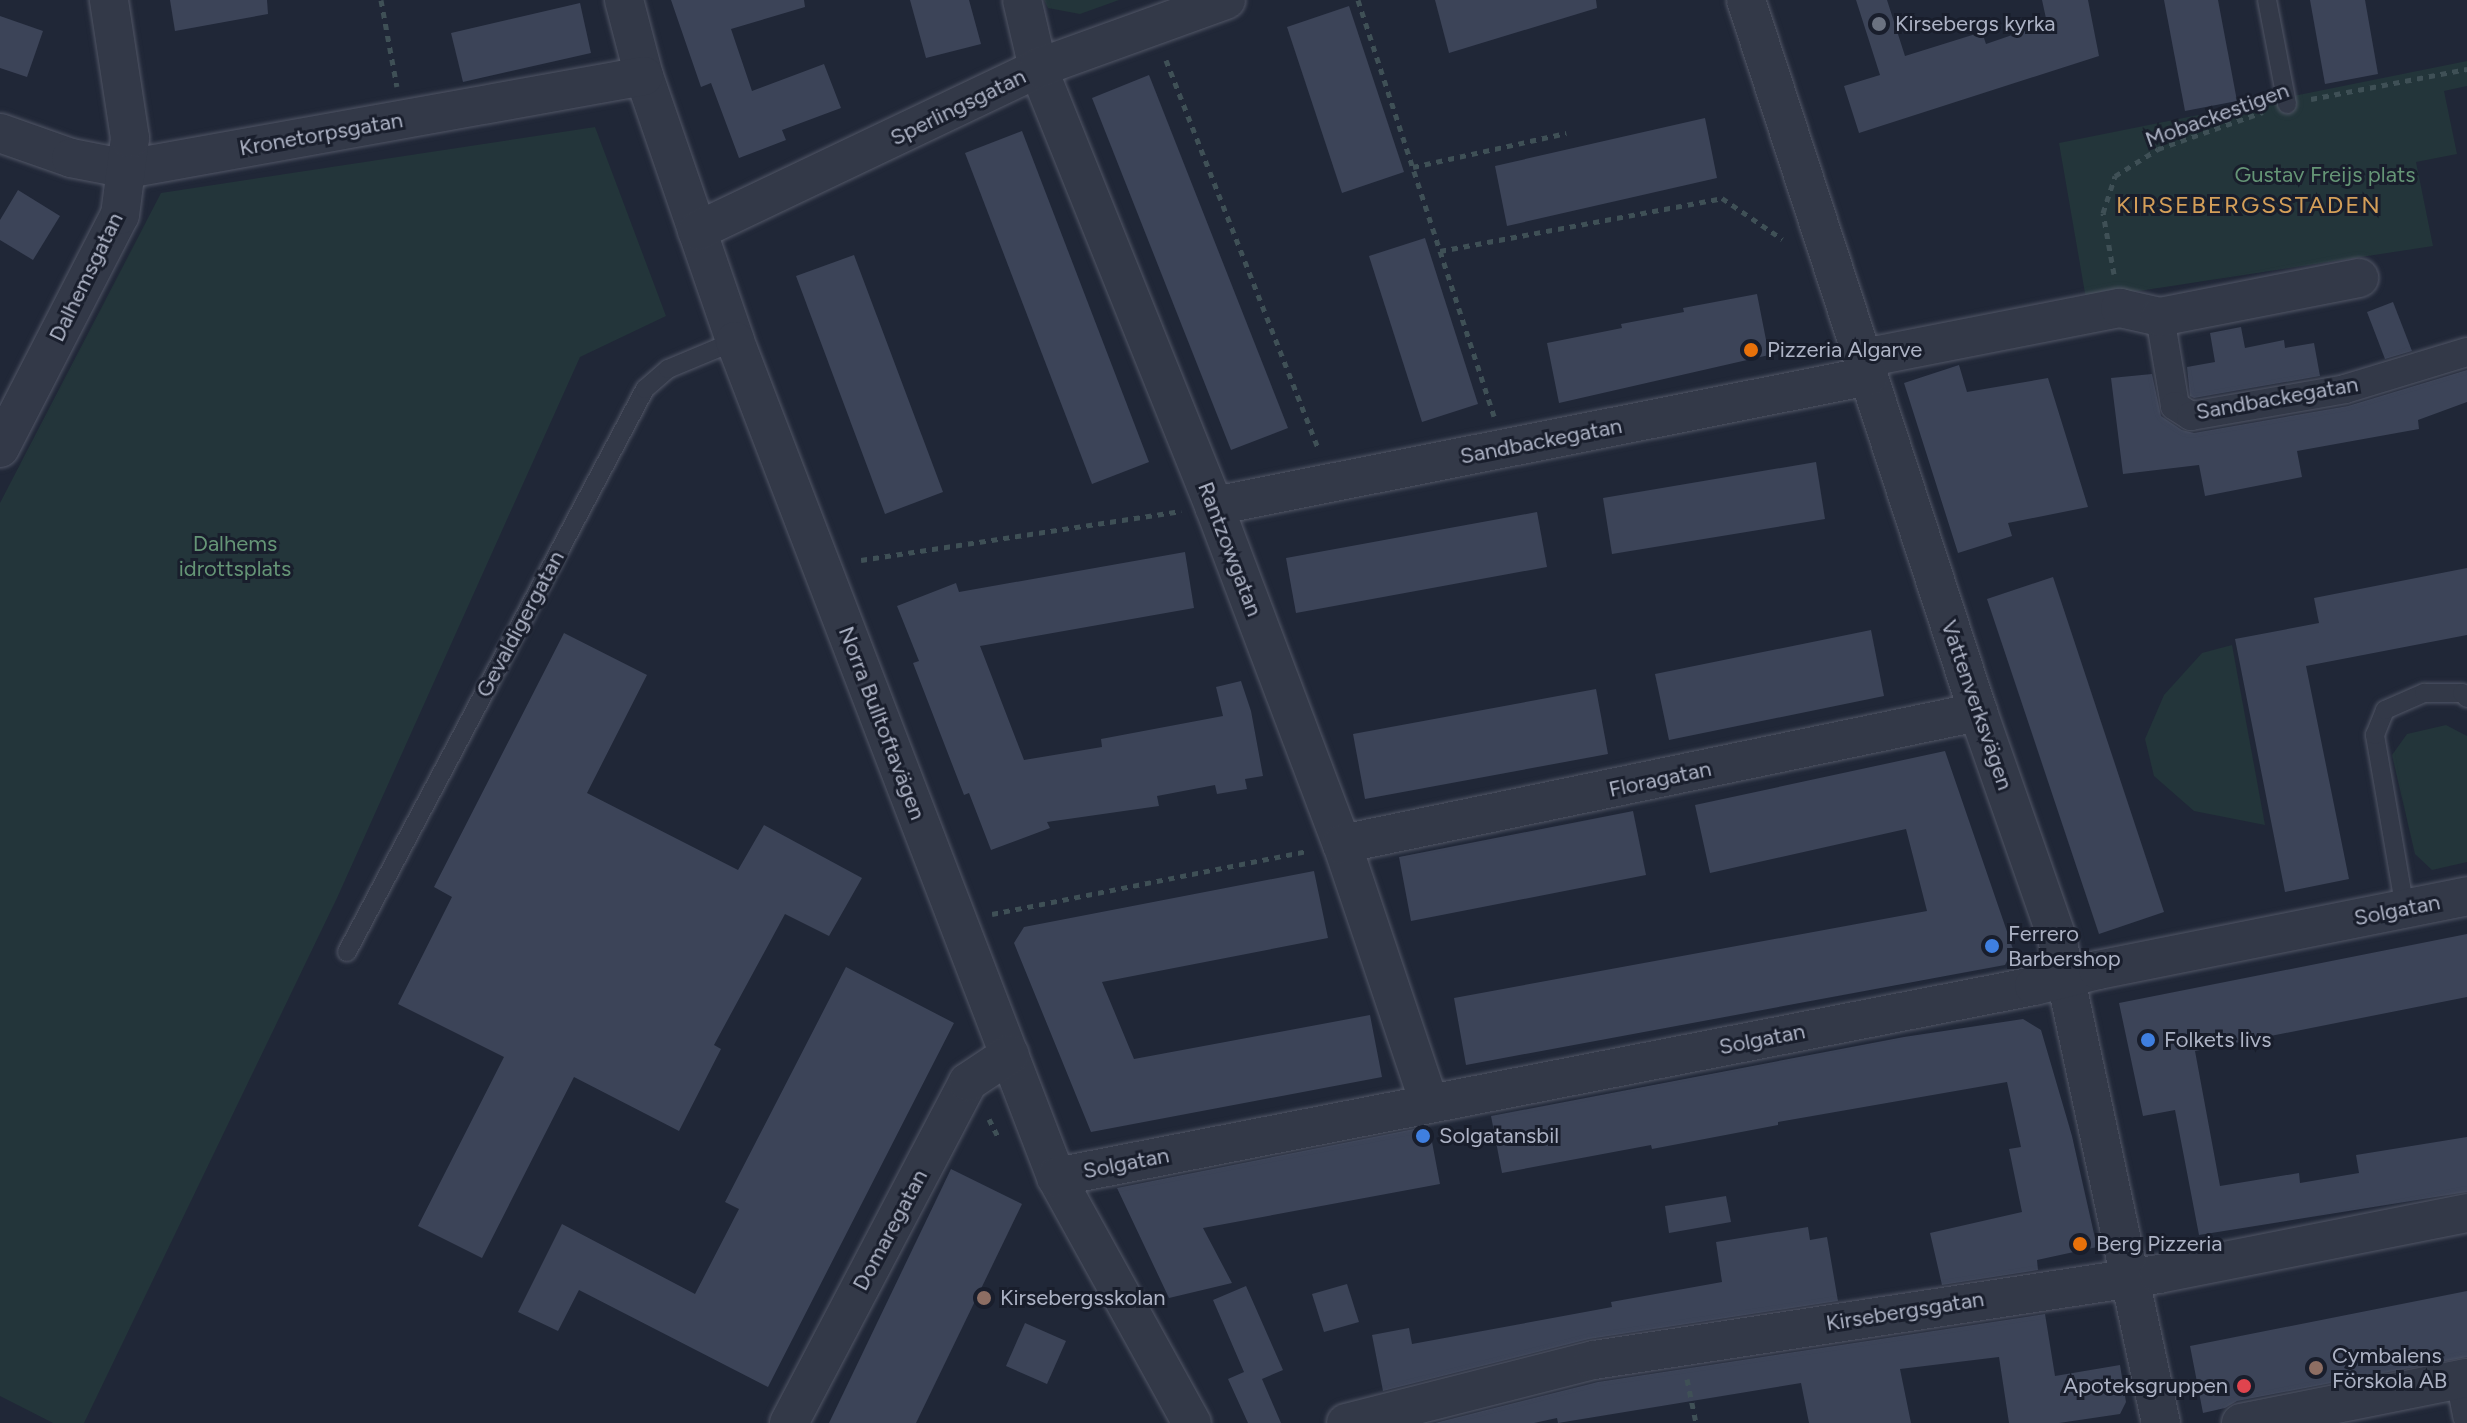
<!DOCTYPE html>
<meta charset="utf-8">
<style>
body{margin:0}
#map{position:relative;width:2467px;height:1423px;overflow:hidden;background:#202737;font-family:Figtree,sans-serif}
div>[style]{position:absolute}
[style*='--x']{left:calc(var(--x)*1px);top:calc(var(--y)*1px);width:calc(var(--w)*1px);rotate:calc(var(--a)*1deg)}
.green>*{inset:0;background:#23353a}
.building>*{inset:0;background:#3c4458}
.path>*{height:5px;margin-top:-2.5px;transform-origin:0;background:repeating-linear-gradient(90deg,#3f5056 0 6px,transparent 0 12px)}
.roads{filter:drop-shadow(0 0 2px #515666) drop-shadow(0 0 2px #515666)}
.service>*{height:18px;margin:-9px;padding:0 9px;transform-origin:9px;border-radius:9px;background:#333948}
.pedestrian>*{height:28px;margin:-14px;padding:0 14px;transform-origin:14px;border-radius:14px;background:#333948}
.minor>*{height:38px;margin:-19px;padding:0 19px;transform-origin:19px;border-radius:19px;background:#333948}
.dots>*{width:22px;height:22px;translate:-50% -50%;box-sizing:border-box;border:4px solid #191e2c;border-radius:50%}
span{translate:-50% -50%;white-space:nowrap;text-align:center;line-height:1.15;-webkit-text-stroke:6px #191e2c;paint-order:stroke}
.poi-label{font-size:22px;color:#adb3c5}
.left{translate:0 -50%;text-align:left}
.right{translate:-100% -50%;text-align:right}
.street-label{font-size:22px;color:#adb3c5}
.park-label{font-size:22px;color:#659576}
.neighbourhood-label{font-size:24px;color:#d49f59;letter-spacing:2px}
</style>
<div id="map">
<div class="green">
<div style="clip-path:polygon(1044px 0,1119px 0,1080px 14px,1048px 8px)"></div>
<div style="clip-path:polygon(2467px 61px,2467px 86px,2444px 91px,2457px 154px,2416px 162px,2433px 246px,2086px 299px,2059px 143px)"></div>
<div style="clip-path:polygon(595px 127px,666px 316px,580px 357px,337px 898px,84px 1423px,53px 1423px,0 1396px,0 503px,161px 193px)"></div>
<div style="clip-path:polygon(2232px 645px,2265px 825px,2194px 811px,2154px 776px,2145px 739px,2164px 695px,2202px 653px)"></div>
<div style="clip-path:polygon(2446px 725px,2467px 736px,2467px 862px,2432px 870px,2415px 854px,2392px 755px,2407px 734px)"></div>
</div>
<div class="building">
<div style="clip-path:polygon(170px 0,267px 0,268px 14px,175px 31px)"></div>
<div style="clip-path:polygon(671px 0,804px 0,805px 7px,731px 29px,752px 91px,824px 64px,841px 108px,782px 130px,786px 140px,739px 158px,711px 83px,701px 87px)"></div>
<div style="clip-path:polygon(910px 0,969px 0,981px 44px,926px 58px)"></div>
<div style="clip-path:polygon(1435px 0,1596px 0,1597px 8px,1449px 53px)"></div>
<div style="clip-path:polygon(1856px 0,1887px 0,1905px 56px,1982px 32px,1986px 44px,2047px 23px,2042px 0,2088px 0,2099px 56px,1859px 133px,1844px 86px,1880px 75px)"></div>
<div style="clip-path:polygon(2164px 0,2218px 0,2237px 101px,2185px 111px)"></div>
<div style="clip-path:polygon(2310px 0,2365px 0,2378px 74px,2325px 84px)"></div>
<div style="clip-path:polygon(580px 3px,591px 53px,463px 82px,451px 33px)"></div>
<div style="clip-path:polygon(1349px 6px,1404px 172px,1342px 193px,1287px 27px)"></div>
<div style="clip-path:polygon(0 16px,43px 31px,27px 77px,0 68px)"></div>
<div style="clip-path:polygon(1149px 75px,1288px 428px,1231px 450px,1092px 98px)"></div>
<div style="clip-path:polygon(1705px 118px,1717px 178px,1507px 226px,1495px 166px)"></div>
<div style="clip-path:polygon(1022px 131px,1149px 462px,1092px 484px,965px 153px)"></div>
<div style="clip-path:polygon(18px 190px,60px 216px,33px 260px,0 240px,0 220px)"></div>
<div style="clip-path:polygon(1425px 238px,1478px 404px,1422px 422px,1369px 256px)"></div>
<div style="clip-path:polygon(854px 255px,943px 492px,885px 514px,796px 276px)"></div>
<div style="clip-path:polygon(1757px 294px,1769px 355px,1559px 403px,1547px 343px,1622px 328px,1621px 324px,1684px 312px,1683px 308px)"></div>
<div style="clip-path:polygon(2393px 302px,2412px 351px,2385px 359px,2367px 312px)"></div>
<div style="clip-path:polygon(2241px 327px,2245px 348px,2284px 340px,2285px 348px,2314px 343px,2320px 376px,2194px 398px,2190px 396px,2187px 367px,2215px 362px,2210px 333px)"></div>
<div style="clip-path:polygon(1959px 365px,1967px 392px,2048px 378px,2088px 507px,2008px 523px,2012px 536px,1958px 553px,1904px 383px)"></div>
<div style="clip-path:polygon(2467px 370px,2467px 402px,2418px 420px,2419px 429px,2297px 451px,2302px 477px,2205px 496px,2199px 465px,2123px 474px,2111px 378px,2152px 374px,2161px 416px,2182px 430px,2194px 433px,2348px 406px)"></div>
<div style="clip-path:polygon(1816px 462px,1825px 519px,1612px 554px,1603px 498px)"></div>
<div style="clip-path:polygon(1537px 512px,1547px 567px,1296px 613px,1286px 558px)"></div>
<div style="clip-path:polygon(1185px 552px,1194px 608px,980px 646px,1024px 760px,1102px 747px,1101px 739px,1223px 716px,1216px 687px,1241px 681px,1251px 711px,1263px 776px,1245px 779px,1247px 789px,1217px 794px,1215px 785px,1157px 796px,1159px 806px,1047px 822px,1050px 828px,991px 850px,969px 793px,964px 795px,913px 663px,919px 661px,897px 606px,956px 583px,959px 592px)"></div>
<div style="clip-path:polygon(2467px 568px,2467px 635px,2306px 666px,2349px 879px,2285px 892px,2235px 639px,2319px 623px,2314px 598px)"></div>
<div style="clip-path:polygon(2053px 577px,2164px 912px,2099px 934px,1987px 599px)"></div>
<div style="clip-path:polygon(1871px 630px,1884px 696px,1669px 740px,1655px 674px)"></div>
<div style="clip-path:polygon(564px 633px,647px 675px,587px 793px,738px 870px,764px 825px,862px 878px,829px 936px,785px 914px,714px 1045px,721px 1049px,679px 1131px,574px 1077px,482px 1258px,418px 1226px,504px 1057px,398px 1004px,452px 897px,434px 887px)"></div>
<div style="clip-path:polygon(1596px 689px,1608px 754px,1365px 799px,1353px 734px)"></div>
<div style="clip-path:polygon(1945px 751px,2013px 949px,2005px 965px,1466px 1065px,1454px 998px,1927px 911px,1906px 829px,1710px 873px,1695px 805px)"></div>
<div style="clip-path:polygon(1633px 811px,1646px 875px,1411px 921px,1399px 857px)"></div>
<div style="clip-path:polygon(1314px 871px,1328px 938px,1102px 982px,1134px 1059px,1370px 1015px,1382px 1077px,1091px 1132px,1014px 943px,1024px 927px)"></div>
<div style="clip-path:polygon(2467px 934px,2467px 997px,2195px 1051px,2220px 1186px,2299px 1173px,2300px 1183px,2359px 1173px,2356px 1155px,2467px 1137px,2467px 1192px,2199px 1235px,2175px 1110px,2143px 1116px,2119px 1003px)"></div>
<div style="clip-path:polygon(846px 967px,954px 1023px,768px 1387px,579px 1290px,558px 1331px,518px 1312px,562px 1224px,695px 1294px,739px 1209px,725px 1202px)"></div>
<div style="clip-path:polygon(2023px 1019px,2041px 1030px,2072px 1136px,2097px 1247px,2037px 1260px,2038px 1270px,1942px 1285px,1930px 1233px,2022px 1212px,2009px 1149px,2021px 1147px,2007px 1082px,1778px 1122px,1778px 1125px,1652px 1149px,1651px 1145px,1502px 1173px,1491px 1116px,1904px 1037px)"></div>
<div style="clip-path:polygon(1429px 1126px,1440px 1184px,1203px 1228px,1232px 1283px,1169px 1298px,1117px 1188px)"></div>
<div style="clip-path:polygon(951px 1169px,1022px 1204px,916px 1423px,829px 1423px)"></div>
<div style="clip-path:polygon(1726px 1196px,1731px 1222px,1669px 1233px,1665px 1206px)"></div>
<div style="clip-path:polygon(1808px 1227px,1810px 1240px,1827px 1237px,1838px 1301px,1589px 1339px,1383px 1391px,1372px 1335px,1409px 1328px,1412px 1344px,1612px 1307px,1611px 1302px,1722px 1282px,1716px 1242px)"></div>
<div style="clip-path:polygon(1347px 1284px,1359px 1322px,1324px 1332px,1312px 1294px)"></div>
<div style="clip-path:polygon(1246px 1286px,1283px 1370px,1262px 1379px,1281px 1423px,1248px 1423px,1228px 1379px,1244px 1372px,1213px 1300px)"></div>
<div style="clip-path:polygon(2467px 1291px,2467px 1357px,2237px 1401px,2225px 1408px,2203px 1413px,2190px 1346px)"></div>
<div style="clip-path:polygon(2045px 1314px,2055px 1376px,2120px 1365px,2126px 1402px,2120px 1414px,2059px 1423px,2009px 1423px,1999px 1357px,1900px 1369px,1911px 1423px,1809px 1423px,1801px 1383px,1558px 1423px,1557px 1418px,1534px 1423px,1435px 1423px,1598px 1382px)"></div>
<div style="clip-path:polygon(1025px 1323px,1066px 1341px,1047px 1384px,1006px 1366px)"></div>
</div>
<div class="path">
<div style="--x:381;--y:0;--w:88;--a:79.6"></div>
<div style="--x:1358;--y:0;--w:438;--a:71.9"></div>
<div style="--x:1166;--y:60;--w:419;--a:68.6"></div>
<div style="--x:2311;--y:99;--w:159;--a:-10.9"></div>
<div style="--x:1413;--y:167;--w:157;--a:-12.5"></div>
<div style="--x:1440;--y:251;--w:287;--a:-10.6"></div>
<div style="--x:1722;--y:198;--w:73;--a:34.3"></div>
<div style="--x:2114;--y:274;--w:62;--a:-100.2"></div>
<div style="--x:2103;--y:213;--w:39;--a:-72"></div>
<div style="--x:2115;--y:176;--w:51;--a:-32.1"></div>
<div style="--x:2158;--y:149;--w:111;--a:-19.4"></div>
<div style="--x:861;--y:560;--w:324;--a:-8.7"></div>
<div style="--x:992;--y:914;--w:321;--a:-11.3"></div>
<div style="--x:989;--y:1119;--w:22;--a:63"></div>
<div style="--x:1687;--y:1379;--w:45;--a:78.4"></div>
</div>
<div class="roads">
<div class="service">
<div style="--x:2267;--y:0;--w:106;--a:79.1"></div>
<div style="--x:2405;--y:909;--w:177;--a:-99.8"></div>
<div style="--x:2375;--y:735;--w:27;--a:-68"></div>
<div style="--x:2385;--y:710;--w:43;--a:-23.6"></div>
<div style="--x:2424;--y:693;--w:38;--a:0"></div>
<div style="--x:2462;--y:693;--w:7;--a:45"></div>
<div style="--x:347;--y:952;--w:637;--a:-62.11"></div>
<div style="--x:645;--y:389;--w:30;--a:-41"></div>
<div style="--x:668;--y:369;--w:73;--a:-22.7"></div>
</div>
<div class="pedestrian">
<div style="--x:2160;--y:317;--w:90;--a:80.4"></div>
<div style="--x:2175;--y:406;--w:19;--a:32"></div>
<div style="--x:2191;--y:416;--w:156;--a:-9.9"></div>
<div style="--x:2345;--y:389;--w:127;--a:-16.9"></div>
<div style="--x:2460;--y:1379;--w:38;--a:79"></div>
</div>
<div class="minor">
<div style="--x:624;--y:0;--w:79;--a:75.3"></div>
<div style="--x:644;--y:76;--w:280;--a:71"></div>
<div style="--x:735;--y:341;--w:896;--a:68.99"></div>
<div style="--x:1056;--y:1177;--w:281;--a:61.1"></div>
<div style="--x:1022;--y:0;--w:70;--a:76.8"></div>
<div style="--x:1038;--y:68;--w:472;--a:68.1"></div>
<div style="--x:1214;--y:506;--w:361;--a:69.3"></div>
<div style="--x:1342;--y:844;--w:273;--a:71.4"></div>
<div style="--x:1746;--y:0;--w:749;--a:71.95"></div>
<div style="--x:1978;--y:712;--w:239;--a:70.7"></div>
<div style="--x:2057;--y:938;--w:496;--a:77.9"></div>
<div style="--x:0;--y:133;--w:75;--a:19.4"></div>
<div style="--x:71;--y:158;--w:57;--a:11.1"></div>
<div style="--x:127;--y:169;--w:525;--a:-10.2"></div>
<div style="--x:697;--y:231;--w:378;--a:-25.5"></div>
<div style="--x:1038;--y:68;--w:200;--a:-19.9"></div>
<div style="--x:1864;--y:358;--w:261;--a:-11.1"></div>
<div style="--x:2120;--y:308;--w:41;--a:12.7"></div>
<div style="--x:2160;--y:317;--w:203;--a:-11.1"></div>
<div style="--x:0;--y:448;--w:262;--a:-62.8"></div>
<div style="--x:120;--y:215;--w:78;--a:-82.6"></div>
<div style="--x:130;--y:138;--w:140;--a:-98.7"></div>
<div style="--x:1214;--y:506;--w:668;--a:-11.23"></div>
<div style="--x:1342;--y:844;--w:650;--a:-11.73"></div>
<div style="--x:1056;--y:1177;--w:996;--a:-11.05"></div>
<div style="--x:2034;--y:986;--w:66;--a:-14"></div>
<div style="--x:2098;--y:970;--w:376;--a:-11.3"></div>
<div style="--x:789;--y:1423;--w:385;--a:-62.3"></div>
<div style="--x:968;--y:1082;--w:50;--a:-33.7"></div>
<div style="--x:1346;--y:1423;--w:256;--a:-14.3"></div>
<div style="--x:1594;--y:1360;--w:572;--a:-8.65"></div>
<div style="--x:2159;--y:1274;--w:314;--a:-11.2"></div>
<div style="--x:2241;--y:1423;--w:230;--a:-11.3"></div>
</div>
</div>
<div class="dots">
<div style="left:1879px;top:24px;background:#6b7280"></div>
<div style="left:1751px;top:350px;background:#e8710a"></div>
<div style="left:1992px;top:946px;background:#3f7fe0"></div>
<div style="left:2148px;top:1040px;background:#3f7fe0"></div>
<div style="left:1423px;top:1136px;background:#3f7fe0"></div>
<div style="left:2080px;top:1244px;background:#e8710a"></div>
<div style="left:984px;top:1298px;background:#8d6e63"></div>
<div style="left:2316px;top:1368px;background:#8d6e63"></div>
<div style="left:2244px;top:1386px;background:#e0444e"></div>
</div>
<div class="poi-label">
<span class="left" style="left:1895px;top:24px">Kirsebergs kyrka</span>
<span class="left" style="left:1767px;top:350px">Pizzeria Algarve</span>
<span class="left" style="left:2008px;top:946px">Ferrero<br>Barbershop</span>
<span class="left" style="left:2164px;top:1040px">Folkets livs</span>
<span class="left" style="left:1439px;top:1136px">Solgatansbil</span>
<span class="left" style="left:2096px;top:1244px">Berg Pizzeria</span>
<span class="left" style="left:1000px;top:1298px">Kirsebergsskolan</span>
<span class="left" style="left:2332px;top:1368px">Cymbalens<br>Förskola AB</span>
<span class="right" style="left:2228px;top:1386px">Apoteksgruppen</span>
</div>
<div class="street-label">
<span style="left:958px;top:107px;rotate:-26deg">Sperlingsgatan</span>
<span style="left:2217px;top:115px;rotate:-20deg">Mobackestigen</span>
<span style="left:321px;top:134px;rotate:-10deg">Kronetorpsgatan</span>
<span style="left:86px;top:277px;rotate:-64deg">Dalhemsgatan</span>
<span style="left:2277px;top:398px;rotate:-10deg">Sandbackegatan</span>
<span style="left:1541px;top:441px;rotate:-11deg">Sandbackegatan</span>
<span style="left:1230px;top:549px;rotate:69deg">Rantzowgatan</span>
<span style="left:520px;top:624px;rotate:-62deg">Gevaldigergatan</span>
<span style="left:1977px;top:705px;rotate:71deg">Vattenverksvägen</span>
<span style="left:882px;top:723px;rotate:69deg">Norra Bulltoftavägen</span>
<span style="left:1660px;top:779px;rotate:-12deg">Floragatan</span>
<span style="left:2397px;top:910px;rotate:-11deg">Solgatan</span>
<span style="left:1762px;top:1039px;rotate:-11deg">Solgatan</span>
<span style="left:1126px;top:1163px;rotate:-11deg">Solgatan</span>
<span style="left:890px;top:1230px;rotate:-62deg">Domaregatan</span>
<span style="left:1905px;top:1311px;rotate:-9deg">Kirsebergsgatan</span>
</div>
<div class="park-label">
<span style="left:2325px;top:175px">Gustav Freijs plats</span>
<span style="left:235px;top:556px">Dalhems<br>idrottsplats</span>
</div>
<div class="neighbourhood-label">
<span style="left:2249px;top:205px">KIRSEBERGSSTADEN</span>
</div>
</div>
